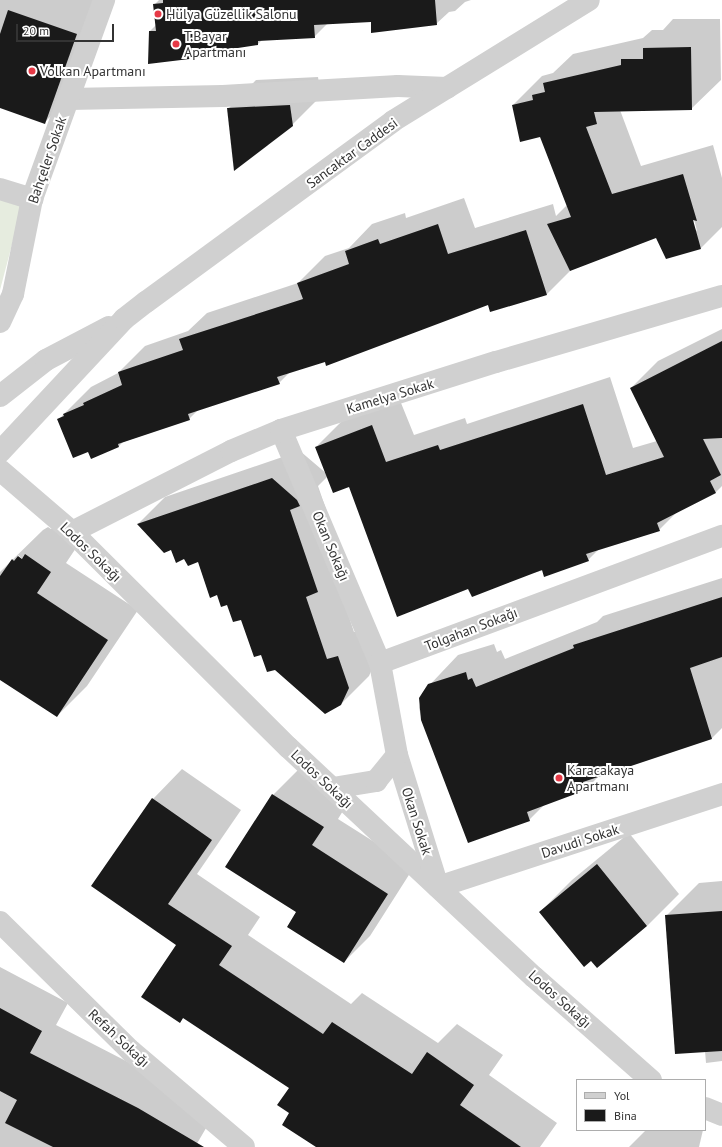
<!DOCTYPE html>
<meta charset="utf-8">
<style>
body{margin:0}
#map{position:relative;width:722px;height:1147px;overflow:hidden;background:#fff;font-family:"PT Sans",sans-serif}
div>[style]{position:absolute}
[style*='--x']{left:calc(var(--x)*1px);top:calc(var(--y)*1px);width:calc(var(--w)*1px);rotate:calc(var(--a)*1deg)}
.green>*{inset:0;background:#e6ecdf}
.shadow>*{inset:0;background:#0003}
.building>*{inset:0;background:#1a1a1a}
.minor>*{height:22px;margin:-11px;padding:0 11px;transform-origin:11px;border-radius:11px;background:#d0d0d0}
.dots>*{width:11px;height:11px;translate:-50% -50%;box-sizing:border-box;border:2px solid #fff;border-radius:50%}
span{translate:-50% -50%;white-space:nowrap;text-align:center;line-height:1.15;-webkit-text-stroke:4px #fff;paint-order:stroke}
.poi-label{font-size:14px;color:#333}
.left{translate:0 -50%;text-align:left}
.street-label{font-size:14px;color:#333}
.legend{position:absolute;left:576px;top:1079px;width:130px;height:52px;box-sizing:border-box;background:#fff;border:1px solid #adadad;margin:0;padding:5px 7px;list-style:none;font-size:12px;color:#333}
.legend li{display:flex;align-items:center;gap:8px;height:20px}
.legend b{width:20px;border:1px solid #adadad}
.scale{position:absolute;left:16px;top:24px;width:98px;height:18px;box-sizing:border-box;border:2px solid #333;border-top:0;padding-left:5px;font-size:12px;line-height:14px;white-space:nowrap;color:#333;-webkit-text-stroke:3px #fff;paint-order:stroke}
</style>
<div id="map">
<div class="green">
<div style="clip-path:polygon(0 196px,23px 203px,0 290px)"></div>
</div>
<div class="shadow">
<div style="clip-path:polygon(0 0,95px 0,76px 91px,44px 123px,0 107px)"></div>
<div style="clip-path:polygon(159px 0,471px 0,465px 2px,455px 11px,449px 12px,436px 24px,371px 21px,328px 23px,314px 37px,262px 40px,258px 44px,210px 52px,205px 56px,150px 31px,156px 25px,154px 5px)"></div>
<div style="clip-path:polygon(evenodd,673px 19px,720px 19px,721px 80px,691px 109px,620px 110px,641px 166px,713px 145px,722px 178px,722px 227px,701px 248px,657px 237px,571px 270px,547px 294px,489px 304px,291px 371px,279px 383px,199px 409px,189px 419px,123px 442px,119px 446px,89px 450px,58px 420px,91px 387px,118px 373px,145px 346px,188px 331px,207px 313px,298px 283px,325px 256px,349px 248px,372px 224px,405px 213px,406px 218px,464px 198px,475px 228px,553px 204px,556px 216px,567px 205px,541px 136px,513px 105px,542px 76px,553px 73px,573px 54px,643px 38px,652px 30px,663px 30px,673px 19px,693px 215px,697px 231px,694px 228px,693px 215px)"></div>
<div style="clip-path:polygon(318px 77px,321px 96px,292px 125px,228px 109px,256px 80px)"></div>
<div style="clip-path:polygon(722px 329px,722px 486px,716px 492px,677px 512px,659px 530px,599px 549px,588px 560px,469px 588px,349px 486px,327px 477px,318px 486px,345px 564px,335px 574px,354px 632px,365px 629px,376px 660px,369px 676px,341px 704px,262px 654px,242px 618px,217px 594px,199px 561px,185px 558px,138px 524px,165px 497px,300px 451px,327px 474px,316px 447px,344px 419px,399px 398px,414px 435px,465px 418px,467px 424px,610px 377px,633px 448px,657px 441px,631px 388px,658px 361px)"></div>
<div style="clip-path:polygon(evenodd,56px 525px,80px 542px,66px 563px,138px 610px,87px 686px,57px 716px,0 674px,0 572px,43px 530px,48px 527px,51px 529px,56px 525px,18px 555px,26px 562px,18px 557px,18px 555px)"></div>
<div style="clip-path:polygon(722px 578px,722px 728px,712px 738px,600px 775px,586px 789px,544px 805px,529px 820px,422px 720px,419px 708px,423px 692px,458px 655px,494px 644px,497px 652px,501px 650px,505px 659px,597px 622px,603px 616px)"></div>
<div style="clip-path:polygon(182px 769px,241px 810px,197px 874px,260px 917px,248px 935px,351px 1004px,362px 993px,438px 1043px,457px 1024px,503px 1055px,489px 1075px,557px 1123px,540px 1147px,317px 1147px,291px 1113px,290px 1088px,184px 1017px,180px 1022px,177px 944px,92px 886px,153px 799px)"></div>
<div style="clip-path:polygon(299px 769px,349px 801px,338px 819px,414px 867px,370px 936px,344px 962px,298px 912px,273px 795px)"></div>
<div style="clip-path:polygon(629px 833px,679px 894px,647px 926px,540px 912px,572px 880px)"></div>
<div style="clip-path:polygon(722px 881px,722px 1061px,706px 1063px,705px 1051px,666px 916px,699px 883px)"></div>
<div style="clip-path:polygon(0 967px,68px 1003px,56px 1025px,165px 1081px,216px 1111px,195px 1147px,0 1147px)"></div>
<div style="clip-path:polygon(646px 1130px,703px 1130px,699px 1147px,629px 1147px)"></div>
</div>
<div class="building">
<div style="clip-path:polygon(163px 0,435px 0,437px 25px,371px 33px,371px 22px,314px 25px,315px 38px,258px 41px,258px 45px,205px 53px,206px 57px,148px 64px,149px 31px,156px 31px,153px 4px,163px 3px)"></div>
<div style="clip-path:polygon(8px 10px,77px 34px,45px 124px,0 108px,0 34px)"></div>
<div style="clip-path:polygon(691px 47px,692px 110px,594px 112px,597px 124px,586px 127px,612px 194px,683px 174px,697px 221px,693px 220px,701px 249px,666px 259px,656px 238px,570px 271px,547px 224px,571px 217px,540px 137px,520px 142px,512px 105px,533px 100px,532px 95px,545px 92px,543px 83px,621px 65px,621px 59px,643px 59px,643px 48px)"></div>
<div style="clip-path:polygon(290px 105px,293px 126px,234px 171px,227px 108px)"></div>
<div style="clip-path:polygon(438px 224px,448px 254px,526px 230px,547px 295px,490px 312px,488px 305px,326px 366px,325px 362px,277px 377px,280px 384px,188px 414px,190px 420px,118px 444px,119px 447px,91px 459px,88px 452px,73px 458px,57px 419px,64px 416px,63px 414px,84px 405px,83px 403px,122px 385px,118px 372px,183px 350px,179px 339px,303px 299px,297px 283px,349px 264px,345px 251px,378px 239px,380px 244px)"></div>
<div style="clip-path:polygon(722px 341px,722px 438px,703px 439px,721px 475px,710px 481px,716px 493px,657px 523px,660px 531px,586px 554px,589px 561px,544px 577px,542px 570px,472px 597px,468px 589px,397px 617px,349px 487px,333px 493px,315px 447px,372px 425px,386px 462px,438px 445px,440px 450px,583px 404px,606px 475px,664px 457px,630px 388px)"></div>
<div style="clip-path:polygon(272px 478px,297px 500px,300px 506px,290px 510px,318px 592px,306px 597px,327px 659px,338px 656px,349px 688px,341px 705px,325px 714px,275px 670px,267px 672px,261px 655px,254px 657px,241px 620px,233px 622px,227px 605px,221px 607px,217px 595px,210px 598px,198px 562px,188px 566px,184px 559px,176px 563px,171px 550px,164px 553px,137px 524px)"></div>
<div style="clip-path:polygon(25px 554px,51px 572px,37px 593px,108px 640px,57px 717px,0 680px,0 576px,12px 559px,14px 561px,18px 556px,22px 559px)"></div>
<div style="clip-path:polygon(722px 597px,722px 657px,690px 668px,712px 739px,583px 782px,586px 790px,527px 812px,530px 821px,468px 843px,421px 720px,419px 698px,428px 684px,466px 672px,468px 680px,472px 678px,476px 687px,574px 648px,573px 645px)"></div>
<div style="clip-path:polygon(272px 794px,324px 827px,312px 845px,388px 894px,344px 963px,287px 927px,296px 912px,225px 867px)"></div>
<div style="clip-path:polygon(152px 798px,212px 840px,168px 904px,232px 946px,219px 965px,323px 1034px,332px 1022px,412px 1074px,427px 1052px,474px 1085px,460px 1105px,521px 1147px,316px 1147px,282px 1125px,289px 1113px,277px 1105px,289px 1088px,183px 1018px,180px 1023px,141px 997px,176px 945px,91px 886px)"></div>
<div style="clip-path:polygon(597px 864px,647px 926px,597px 968px,591px 961px,584px 967px,539px 912px)"></div>
<div style="clip-path:polygon(722px 911px,722px 1051px,675px 1054px,665px 915px)"></div>
<div style="clip-path:polygon(0 1008px,42px 1031px,30px 1053px,138px 1108px,204px 1147px,53px 1147px,5px 1123px,17px 1100px,0 1091px)"></div>
</div>
<div class="minor">
<div style="--x:69;--y:99;--w:154;--a:-1.1"></div>
<div style="--x:223;--y:96;--w:175;--a:-3.3"></div>
<div style="--x:398;--y:86;--w:49;--a:2.3"></div>
<div style="--x:0;--y:189;--w:34;--a:17"></div>
<div style="--x:0;--y:322;--w:31;--a:-65"></div>
<div style="--x:13;--y:294;--w:97;--a:-78.7"></div>
<div style="--x:32;--y:199;--w:212;--a:-70.1"></div>
<div style="--x:0;--y:396;--w:58;--a:-38"></div>
<div style="--x:46;--y:360;--w:71;--a:-27.6"></div>
<div style="--x:281;--y:430;--w:253;--a:67"></div>
<div style="--x:0;--y:452;--w:182;--a:-47"></div>
<div style="--x:124;--y:319;--w:28;--a:-38"></div>
<div style="--x:146;--y:302;--w:306;--a:-36.2"></div>
<div style="--x:393;--y:121;--w:230;--a:-31.7"></div>
<div style="--x:0;--y:470;--w:95;--a:40.7"></div>
<div style="--x:72;--y:532;--w:305;--a:44.9"></div>
<div style="--x:288;--y:747;--w:337;--a:43.1"></div>
<div style="--x:534;--y:977;--w:156;--a:41.4"></div>
<div style="--x:72;--y:532;--w:178;--a:-27"></div>
<div style="--x:231;--y:451;--w:54;--a:-22.8"></div>
<div style="--x:281;--y:430;--w:225;--a:-17.6"></div>
<div style="--x:496;--y:362;--w:235;--a:-16.3"></div>
<div style="--x:397;--y:755;--w:138;--a:72.7"></div>
<div style="--x:438;--y:887;--w:299;--a:-18.1"></div>
<div style="--x:333;--y:788;--w:44;--a:-9.2"></div>
<div style="--x:376;--y:781;--w:33;--a:-51"></div>
<div style="--x:397;--y:755;--w:94;--a:-100.5"></div>
<div style="--x:380;--y:663;--w:365;--a:-20.4"></div>
<div style="--x:0;--y:922;--w:184;--a:44.6"></div>
<div style="--x:131;--y:1051;--w:148;--a:40.3"></div>
<div style="--x:705;--y:1108;--w:18;--a:22"></div>
</div>
<div class="dots">
<div style="left:158px;top:14px;background:#e63946"></div>
<div style="left:176px;top:44px;background:#e63946"></div>
<div style="left:32px;top:71px;background:#e63946"></div>
<div style="left:559px;top:778px;background:#e63946"></div>
</div>
<div class="poi-label">
<span class="left" style="left:166px;top:14px">Hülya Güzellik Salonu</span>
<span class="left" style="left:184px;top:44px">T.Bayar<br>Apartmanı</span>
<span class="left" style="left:40px;top:71px">Volkan Apartmanı</span>
<span class="left" style="left:567px;top:778px">Karacakaya<br>Apartmanı</span>
</div>
<div class="street-label">
<span style="left:352px;top:153px;rotate:-36deg">Sancaktar Caddesi</span>
<span style="left:47px;top:160px;rotate:-71deg">Bahçeler Sokak</span>
<span style="left:390px;top:396px;rotate:-17deg">Kamelya Sokak</span>
<span style="left:331px;top:546px;rotate:67deg">Okan Sokağı</span>
<span style="left:91px;top:552px;rotate:44deg">Lodos Sokağı</span>
<span style="left:471px;top:629px;rotate:-21deg">Tolgahan Sokağı</span>
<span style="left:322px;top:779px;rotate:43deg">Lodos Sokağı</span>
<span style="left:417px;top:821px;rotate:72deg">Okan Sokak</span>
<span style="left:580px;top:841px;rotate:-18deg">Davudi Sokak</span>
<span style="left:560px;top:999px;rotate:42deg">Lodos Sokağı</span>
<span style="left:119px;top:1038px;rotate:43deg">Refah Sokağı</span>
</div>
<ul class="legend">
<li><b style="height:5px;background:#d0d0d0"></b>Yol</li>
<li><b style="height:11px;background:#1a1a1a"></b>Bina</li>
</ul>
<div class="scale">20 m</div>
</div>
